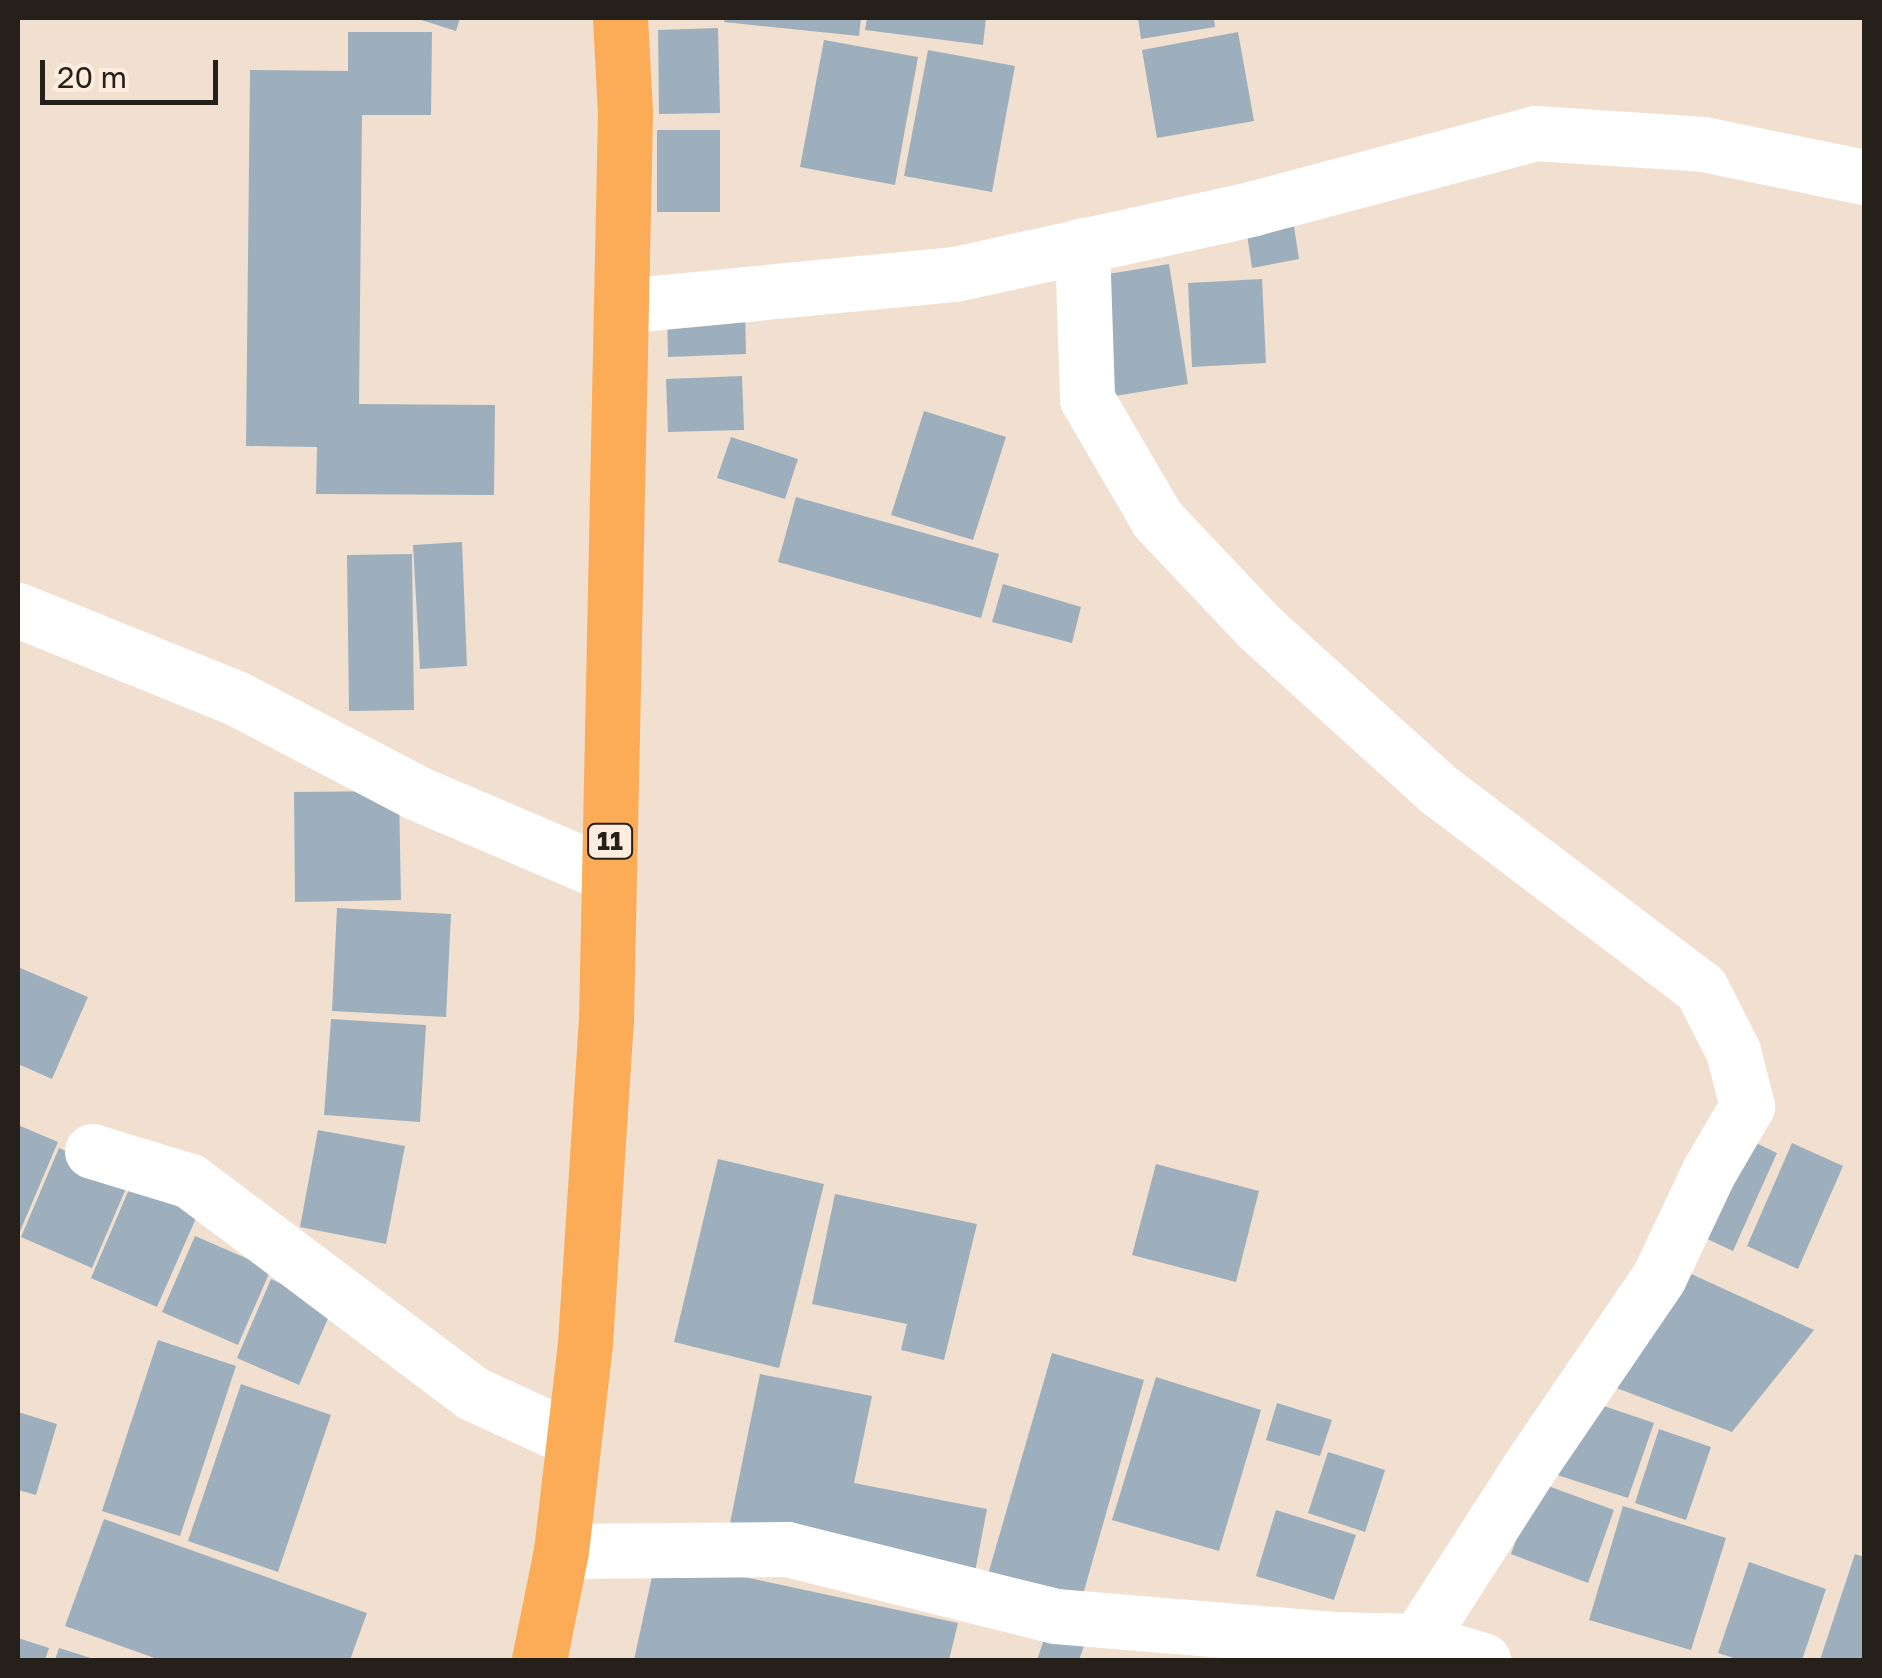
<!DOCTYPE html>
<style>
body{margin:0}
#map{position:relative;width:1882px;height:1678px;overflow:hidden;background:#f1e0d0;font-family:"Golos Text",sans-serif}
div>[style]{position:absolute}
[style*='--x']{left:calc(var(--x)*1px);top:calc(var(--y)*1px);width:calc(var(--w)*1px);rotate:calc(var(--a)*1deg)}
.building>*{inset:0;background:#9dafbc}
.street>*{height:55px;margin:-27.5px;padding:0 27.5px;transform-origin:27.5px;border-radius:27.5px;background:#fff}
.highway>*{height:55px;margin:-27.5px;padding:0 27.5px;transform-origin:27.5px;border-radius:27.5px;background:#fcab56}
span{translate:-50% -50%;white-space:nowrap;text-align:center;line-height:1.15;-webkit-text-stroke:8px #feedde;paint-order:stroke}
.shield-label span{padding:2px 8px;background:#feedde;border:2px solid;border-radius:8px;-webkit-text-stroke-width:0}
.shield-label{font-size:25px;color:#26201a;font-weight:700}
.frame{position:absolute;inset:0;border:20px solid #26201a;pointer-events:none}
.scale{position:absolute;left:40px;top:60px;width:178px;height:45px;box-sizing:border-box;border:5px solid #26201a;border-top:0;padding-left:12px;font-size:30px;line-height:35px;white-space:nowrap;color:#26201a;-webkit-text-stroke:8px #feedde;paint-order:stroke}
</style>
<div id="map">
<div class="building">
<div style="clip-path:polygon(415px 18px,460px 18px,456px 31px)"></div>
<div style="clip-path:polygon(725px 18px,861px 18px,859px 36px,724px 22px)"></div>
<div style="clip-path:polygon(867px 18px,986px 18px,983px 45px,865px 30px)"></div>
<div style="clip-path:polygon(1138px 18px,1214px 18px,1215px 27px,1141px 39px)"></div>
<div style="clip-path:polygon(718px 28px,720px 113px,659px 114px,658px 30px)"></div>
<div style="clip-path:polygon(348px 32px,432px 32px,431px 115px,362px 115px,359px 404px,495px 405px,494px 495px,316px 494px,317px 447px,246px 446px,250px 70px,348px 71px)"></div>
<div style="clip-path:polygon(1238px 32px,1254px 121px,1157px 138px,1142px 50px)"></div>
<div style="clip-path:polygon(824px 40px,918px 57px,895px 185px,800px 167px)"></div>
<div style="clip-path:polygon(928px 50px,1015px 66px,992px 192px,904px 176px)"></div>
<div style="clip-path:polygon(657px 130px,720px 130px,720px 212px,657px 212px)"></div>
<div style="clip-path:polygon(1293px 220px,1299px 259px,1252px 268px,1246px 228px)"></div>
<div style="clip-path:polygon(1169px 264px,1188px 384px,1115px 396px,1096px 276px)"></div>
<div style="clip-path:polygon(1262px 279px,1266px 363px,1192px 367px,1188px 283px)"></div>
<div style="clip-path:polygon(745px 308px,746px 354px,668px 357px,667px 310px)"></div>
<div style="clip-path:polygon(742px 376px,744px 430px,668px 432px,666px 379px)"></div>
<div style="clip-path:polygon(924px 411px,1006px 437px,973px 540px,891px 515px)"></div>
<div style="clip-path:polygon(731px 437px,798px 459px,785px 499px,717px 478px)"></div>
<div style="clip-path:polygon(796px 497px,999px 554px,981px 618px,778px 562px)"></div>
<div style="clip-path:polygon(462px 542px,467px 666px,420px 669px,413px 545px)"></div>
<div style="clip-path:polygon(412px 554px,414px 710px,349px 711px,347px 555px)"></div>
<div style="clip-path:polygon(1003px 584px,1081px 607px,1072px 643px,992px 622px)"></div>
<div style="clip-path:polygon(399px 791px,401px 900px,295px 902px,294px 792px)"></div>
<div style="clip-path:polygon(337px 908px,451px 914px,446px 1017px,332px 1011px)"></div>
<div style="clip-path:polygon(18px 967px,88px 997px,52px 1079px,18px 1064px)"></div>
<div style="clip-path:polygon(331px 1019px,426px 1025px,420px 1122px,324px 1115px)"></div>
<div style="clip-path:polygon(18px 1125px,58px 1142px,18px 1236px)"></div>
<div style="clip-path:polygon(318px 1130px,405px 1146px,386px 1244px,300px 1227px)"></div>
<div style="clip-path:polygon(1735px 1133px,1777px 1153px,1733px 1251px,1690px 1231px)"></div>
<div style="clip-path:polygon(1792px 1143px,1843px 1166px,1798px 1269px,1747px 1246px)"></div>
<div style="clip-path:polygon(59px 1148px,130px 1179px,92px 1268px,21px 1237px)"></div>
<div style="clip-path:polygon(718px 1159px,824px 1184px,779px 1368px,674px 1342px)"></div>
<div style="clip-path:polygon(1156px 1164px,1259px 1191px,1236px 1282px,1132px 1255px)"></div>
<div style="clip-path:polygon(133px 1180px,200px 1209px,157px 1307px,91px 1278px)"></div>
<div style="clip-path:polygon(835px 1194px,977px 1224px,944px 1360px,901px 1350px,907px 1324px,812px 1304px)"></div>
<div style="clip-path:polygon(195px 1236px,271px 1269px,238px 1345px,162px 1312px)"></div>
<div style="clip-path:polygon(1689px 1273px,1814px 1330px,1732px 1432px,1593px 1379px)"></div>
<div style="clip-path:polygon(271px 1279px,333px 1307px,299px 1385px,237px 1358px)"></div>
<div style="clip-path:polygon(158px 1340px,236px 1366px,180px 1536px,102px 1511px)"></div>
<div style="clip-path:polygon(1052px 1353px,1144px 1380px,1080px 1605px,987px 1578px)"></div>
<div style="clip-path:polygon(760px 1374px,872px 1396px,854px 1483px,987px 1509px,974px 1577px,730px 1523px)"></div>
<div style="clip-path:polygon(1156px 1377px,1261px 1410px,1219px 1551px,1112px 1520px)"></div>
<div style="clip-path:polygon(241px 1384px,331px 1415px,278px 1572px,188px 1541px)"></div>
<div style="clip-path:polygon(1580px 1398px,1654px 1423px,1628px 1498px,1554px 1474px)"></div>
<div style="clip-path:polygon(1277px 1403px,1332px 1420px,1320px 1456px,1266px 1440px)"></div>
<div style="clip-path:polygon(18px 1412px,57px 1424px,36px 1495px,18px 1490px)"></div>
<div style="clip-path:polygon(1659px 1429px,1711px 1447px,1686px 1520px,1635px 1503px)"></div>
<div style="clip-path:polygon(1328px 1452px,1385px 1470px,1365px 1532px,1308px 1513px)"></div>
<div style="clip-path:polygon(1537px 1482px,1614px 1510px,1588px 1583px,1511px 1554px)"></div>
<div style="clip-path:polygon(1623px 1506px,1726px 1538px,1691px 1650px,1589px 1620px)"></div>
<div style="clip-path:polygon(1276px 1510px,1356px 1535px,1334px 1600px,1256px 1576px)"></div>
<div style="clip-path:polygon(104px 1519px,367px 1613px,350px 1660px,160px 1660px,65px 1626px)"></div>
<div style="clip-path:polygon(1855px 1554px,1864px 1557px,1864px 1660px,1820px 1660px)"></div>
<div style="clip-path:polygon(656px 1558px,958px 1623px,949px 1660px,634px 1660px)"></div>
<div style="clip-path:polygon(1749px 1562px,1826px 1589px,1802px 1660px,1740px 1660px,1718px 1653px)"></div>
<div style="clip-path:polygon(1048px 1627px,1086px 1640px,1079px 1660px,1037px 1660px)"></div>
<div style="clip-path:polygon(18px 1638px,49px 1648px,45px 1660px,18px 1660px)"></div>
<div style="clip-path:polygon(59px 1648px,97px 1660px,55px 1660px)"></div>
</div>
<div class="street">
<div style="--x:1082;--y:245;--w:154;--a:88.1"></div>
<div style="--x:1087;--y:399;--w:139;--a:59.7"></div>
<div style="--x:1157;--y:519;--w:149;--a:46.6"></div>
<div style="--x:1259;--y:627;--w:243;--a:42.2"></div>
<div style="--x:1439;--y:790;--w:328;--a:37.1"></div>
<div style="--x:1701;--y:988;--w:71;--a:63.1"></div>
<div style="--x:1733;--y:1051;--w:57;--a:75.7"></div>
<div style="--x:1747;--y:1106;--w:75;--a:120.3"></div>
<div style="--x:1709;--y:1171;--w:117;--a:115.3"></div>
<div style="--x:1659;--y:1277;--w:222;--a:124.3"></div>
<div style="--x:1534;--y:1460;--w:215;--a:122.7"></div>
<div style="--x:1418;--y:1641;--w:19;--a:84"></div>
<div style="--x:621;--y:306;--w:336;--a:-5.5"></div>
<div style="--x:955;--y:274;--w:306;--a:-12.4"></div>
<div style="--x:1254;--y:208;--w:291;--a:-14.9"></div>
<div style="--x:1535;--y:133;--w:168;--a:3.7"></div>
<div style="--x:1703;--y:144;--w:164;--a:11.6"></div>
<div style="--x:18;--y:610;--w:237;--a:22"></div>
<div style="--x:238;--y:699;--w:202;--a:27.7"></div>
<div style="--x:417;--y:793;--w:209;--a:23.1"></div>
<div style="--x:92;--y:1151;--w:102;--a:17"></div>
<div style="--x:190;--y:1181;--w:353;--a:36.9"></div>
<div style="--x:472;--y:1393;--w:112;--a:24.7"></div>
<div style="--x:561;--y:1551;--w:226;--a:-0.5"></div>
<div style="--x:787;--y:1549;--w:276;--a:14"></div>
<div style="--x:1055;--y:1616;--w:279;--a:4.7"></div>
<div style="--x:1333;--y:1639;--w:85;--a:1.3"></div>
<div style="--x:1418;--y:1641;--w:68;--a:16.3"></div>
</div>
<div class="highway">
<div style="--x:539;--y:1660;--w:111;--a:-78.6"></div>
<div style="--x:561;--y:1551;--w:209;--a:-83.4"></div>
<div style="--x:585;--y:1343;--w:324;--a:-86.3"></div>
<div style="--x:606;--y:1020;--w:907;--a:-88.8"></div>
<div style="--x:625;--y:113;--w:95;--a:-93"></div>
</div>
<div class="shield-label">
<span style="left:610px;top:841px">11</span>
</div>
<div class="frame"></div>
<div class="scale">20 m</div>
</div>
